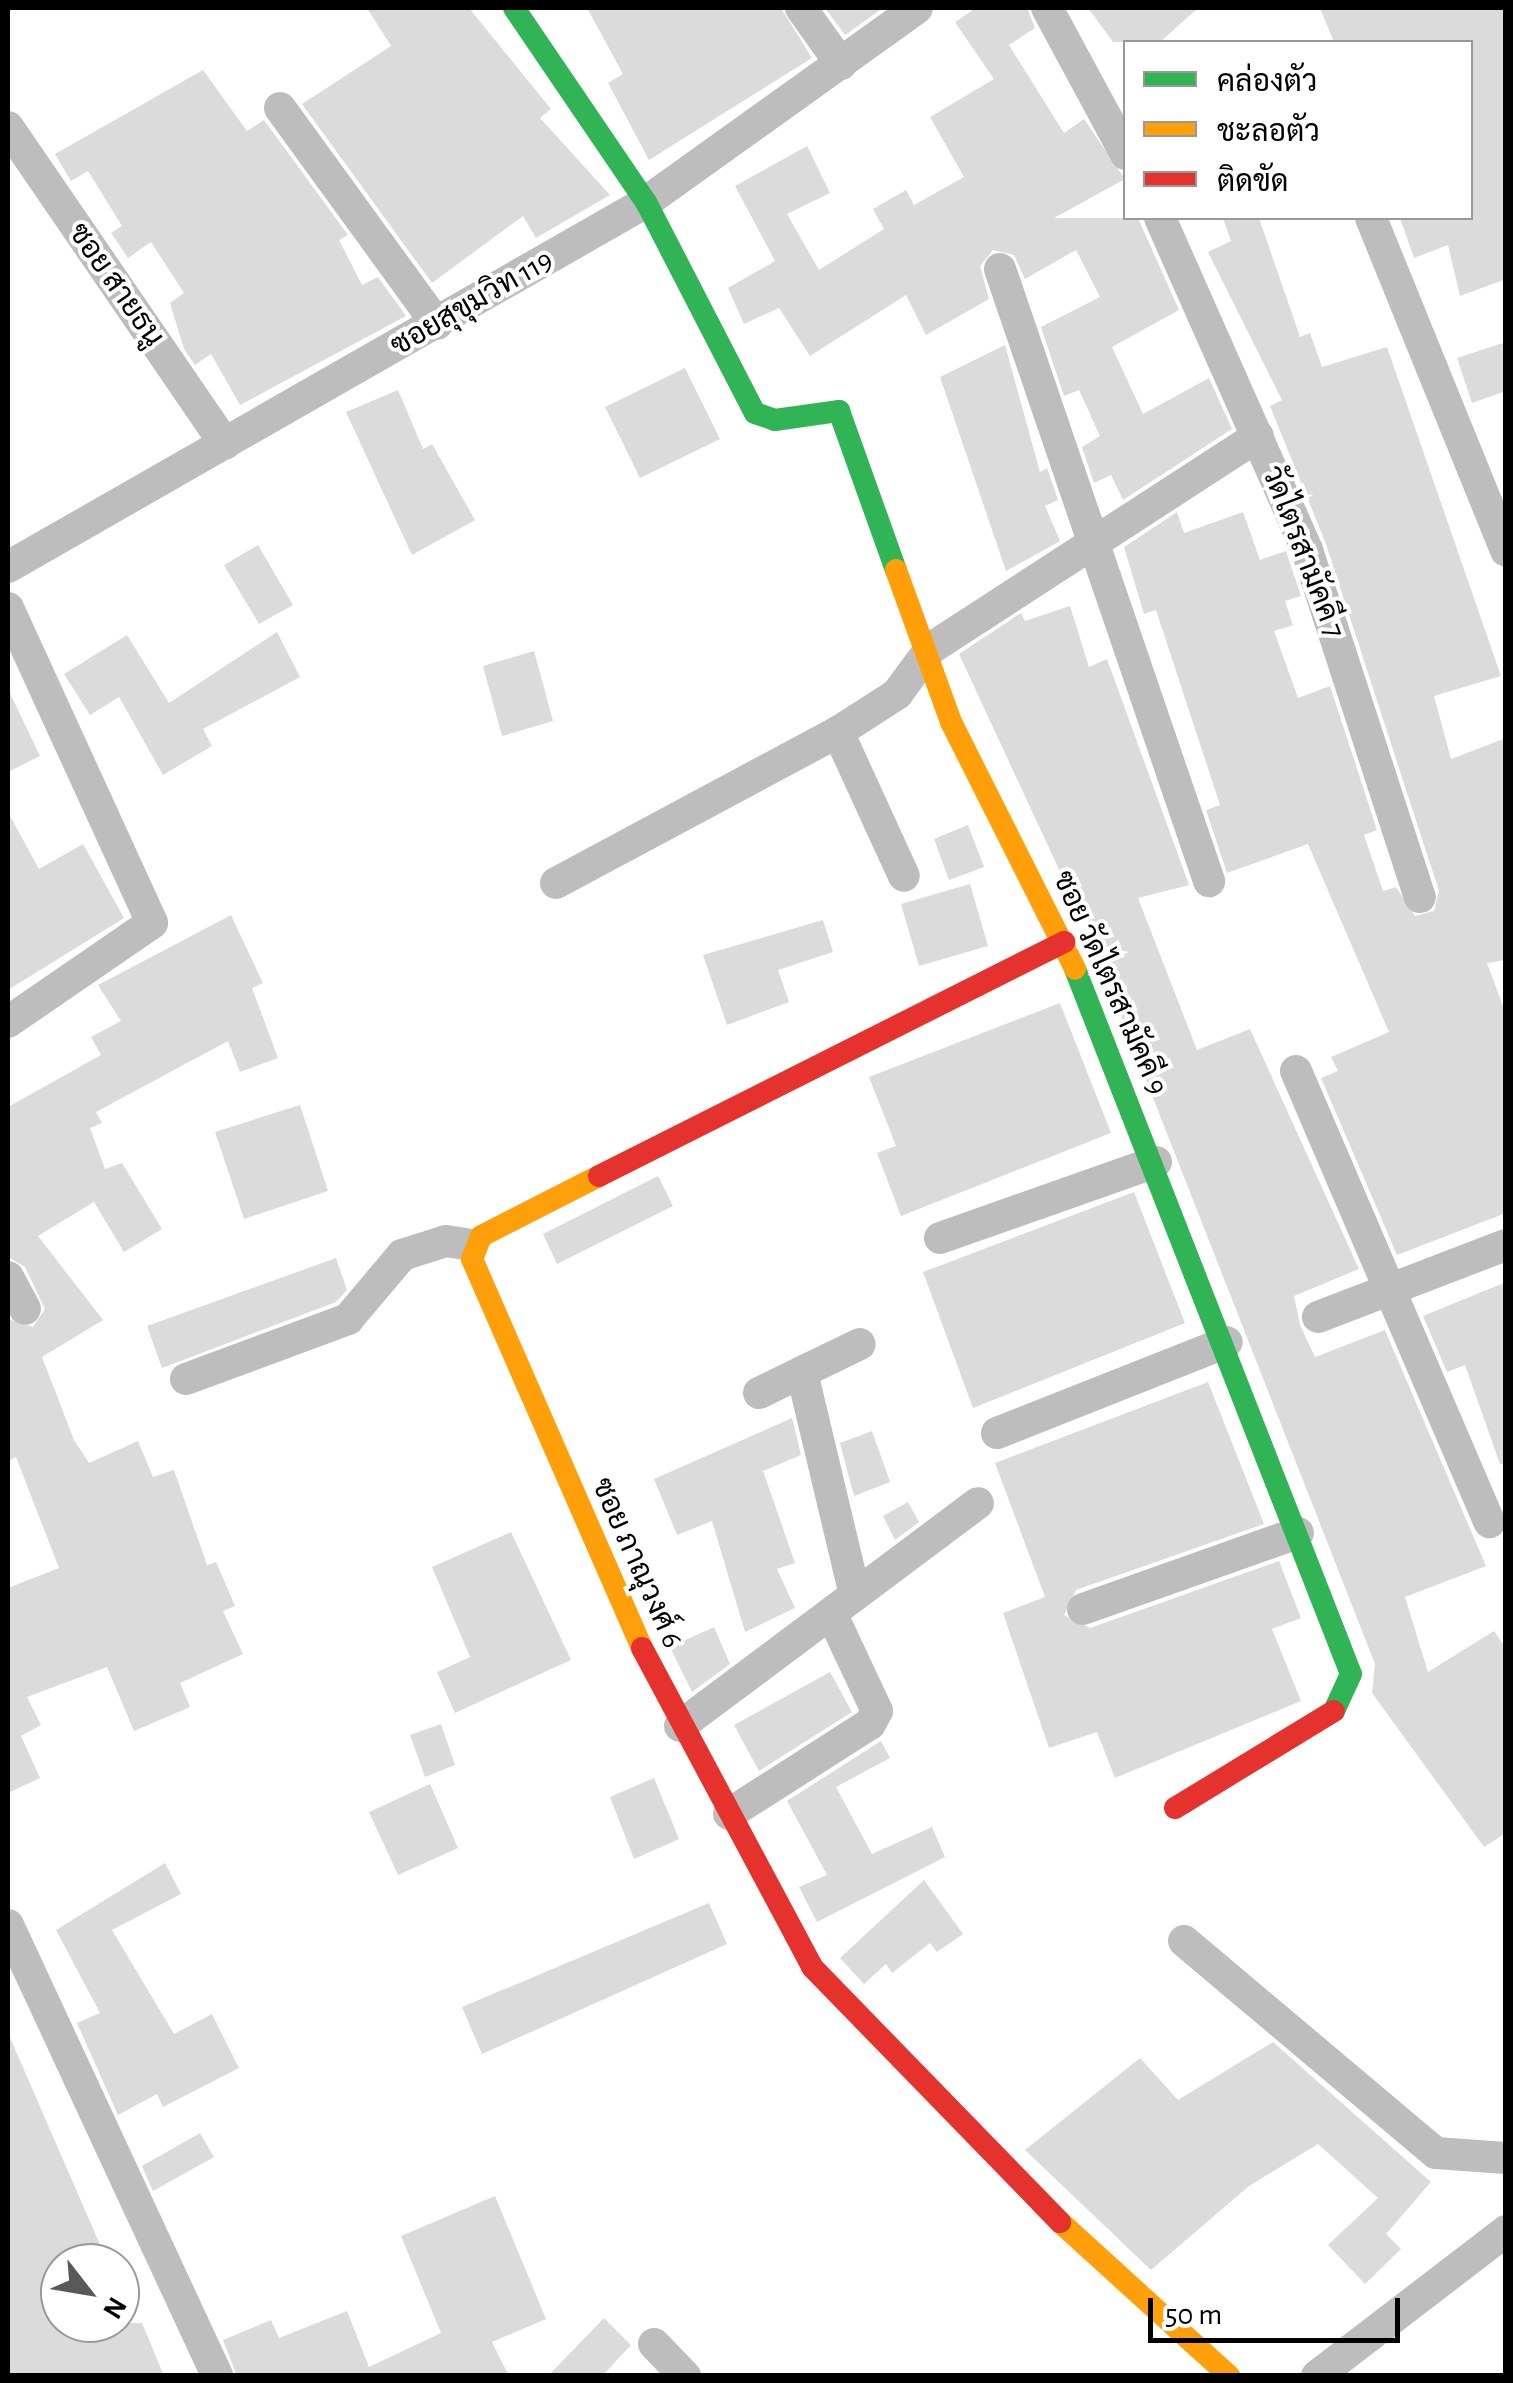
<!DOCTYPE html>
<meta charset="utf-8">
<style>
body{margin:0}
#map{position:relative;width:1513px;height:2383px;overflow:hidden;background:#fff;font-family:"Alegreya Sans",Sarabun,sans-serif}
div>[style]{position:absolute}
[style*='--x']{left:calc(var(--x)*1px);top:calc(var(--y)*1px);width:calc(var(--w)*1px);rotate:calc(var(--a)*1deg)}
.building>*{inset:0;background:#dbdbdb}
.street>*{height:32px;margin:-16px;padding:0 16px;transform-origin:16px;border-radius:16px;background:#bdbdbd}
.fast>*{height:22px;margin:-11px;padding:0 11px;transform-origin:11px;border-radius:11px;background:#30b455}
.slow>*{height:22px;margin:-11px;padding:0 11px;transform-origin:11px;border-radius:11px;background:#ff9f0a}
.jam>*{height:22px;margin:-11px;padding:0 11px;transform-origin:11px;border-radius:11px;background:#e5322d}
span{translate:-50% -50%;white-space:nowrap;text-align:center;line-height:1.15;-webkit-text-stroke:8px #fff;paint-order:stroke}
.street-label{font-size:30px;color:#000}
.frame{position:absolute;inset:0;border:10px solid #000;pointer-events:none}
.legend{position:absolute;left:1123px;top:40px;width:350px;height:180px;box-sizing:border-box;background:#fff;border:2px solid #999;margin:0;padding:12px 18px;list-style:none;font-size:30px;color:#000}
.legend li{display:flex;align-items:center;gap:20px;height:50px}
.legend b{width:50px;border:2px solid #999}
.north{position:absolute;left:40px;top:2243px;width:100px;height:100px;box-sizing:border-box;background:#fff;border:2px solid #999;border-radius:50%;rotate:121deg;font-size:28px;font-weight:700;line-height:40px;text-align:center;color:#000}
.north::after{content:'';display:block;margin:auto;width:35px;height:45px;background:#595959;clip-path:polygon(50% 0,100% 100%,50% 72%,0 100%)}
.scale{position:absolute;left:1148px;top:2298px;width:252px;height:45px;box-sizing:border-box;border:5px solid #000;border-top:0;padding-left:12px;font-size:30px;line-height:35px;white-space:nowrap;color:#000;-webkit-text-stroke:8px #fff;paint-order:stroke}
</style>
<div id="map">
<div class="building">
<div style="clip-path:polygon(367px 8px,469px 8px,551px 109px,540px 118px,610px 195px,536px 238px,523px 216px,432px 283px,302px 104px,391px 46px)"></div>
<div style="clip-path:polygon(587px 8px,781px 8px,812px 58px,649px 160px,608px 83px,623px 74px)"></div>
<div style="clip-path:polygon(825px 8px,883px 8px,845px 35px)"></div>
<div style="clip-path:polygon(976px 8px,1027px 8px,1035px 28px,1009px 45px,1064px 133px,1084px 119px,1125px 179px,1054px 218px,1138px 218px,1179px 310px,1112px 347px,1143px 414px,1209px 378px,1232px 429px,1123px 500px,1111px 475px,1094px 483px,1082px 447px,1100px 436px,1079px 390px,1064px 396px,1041px 327px,1100px 297px,1076px 250px,1025px 279px,1014px 255px,993px 250px,980px 266px,989px 299px,926px 335px,906px 295px,810px 356px,779px 308px,744px 324px,728px 288px,775px 261px,735px 186px,807px 146px,830px 193px,787px 214px,819px 270px,884px 229px,873px 209px,906px 190px,914px 205px,964px 177px,930px 117px,994px 79px,955px 22px)"></div>
<div style="clip-path:polygon(1088px 8px,1198px 8px,1160px 42px,1113px 42px)"></div>
<div style="clip-path:polygon(1320px 8px,1506px 8px,1506px 279px,1460px 296px,1448px 245px,1414px 258px,1400px 218px,1470px 218px,1470px 42px,1334px 42px)"></div>
<div style="clip-path:polygon(203px 70px,247px 131px,264px 120px,348px 235px,339px 240px,362px 285px,378px 277px,406px 316px,240px 405px,211px 354px,195px 365px,184px 349px,170px 303px,184px 293px,151px 242px,128px 258px,111px 233px,122px 226px,88px 171px,71px 181px,55px 154px)"></div>
<div style="clip-path:polygon(1223px 218px,1259px 218px,1300px 337px,1310px 333px,1322px 367px,1387px 347px,1501px 676px,1434px 696px,1451px 759px,1506px 738px,1506px 960px,1487px 963px,1506px 1014px,1506px 1213px,1397px 1255px,1321px 1078px,1338px 1071px,1331px 1057px,1389px 1032px,1308px 844px,1227px 873px,1206px 810px,1220px 805px,1156px 610px,1144px 614px,1124px 547px,1177px 512px,1184px 533px,1243px 512px,1260px 560px,1286px 551px,1301px 596px,1285px 601px,1293px 625px,1274px 631px,1298px 698px,1330px 686px,1377px 830px,1364px 835px,1383px 891px,1396px 887px,1415px 916px,1434px 911px,1439px 891px,1326px 544px,1270px 406px,1282px 400px,1208px 252px,1231px 241px)"></div>
<div style="clip-path:polygon(1506px 342px,1506px 391px,1472px 403px,1457px 358px)"></div>
<div style="clip-path:polygon(1005px 345px,1040px 472px,1047px 468px,1058px 500px,1045px 506px,1060px 541px,1006px 571px,940px 377px)"></div>
<div style="clip-path:polygon(685px 368px,720px 439px,640px 478px,605px 407px)"></div>
<div style="clip-path:polygon(398px 390px,423px 449px,432px 444px,475px 520px,412px 555px,346px 412px)"></div>
<div style="clip-path:polygon(258px 545px,293px 605px,259px 624px,224px 565px)"></div>
<div style="clip-path:polygon(1070px 606px,1089px 667px,1107px 659px,1189px 885px,1138px 898px,1197px 1050px,1250px 1029px,1359px 1269px,1294px 1296px,1300px 1325px,1315px 1357px,1385px 1330px,1486px 1566px,1405px 1597px,1428px 1672px,1494px 1631px,1506px 1648px,1506px 1833px,1484px 1847px,1372px 1693px,1375px 1664px,1088px 932px,959px 654px,1021px 613px,1025px 621px)"></div>
<div style="clip-path:polygon(277px 632px,300px 677px,203px 729px,212px 746px,163px 775px,119px 697px,90px 715px,64px 674px,127px 635px,169px 703px)"></div>
<div style="clip-path:polygon(534px 651px,553px 721px,502px 736px,483px 666px)"></div>
<div style="clip-path:polygon(8px 689px,40px 756px,8px 772px)"></div>
<div style="clip-path:polygon(8px 812px,39px 869px,83px 844px,124px 918px,8px 990px)"></div>
<div style="clip-path:polygon(968px 825px,984px 867px,949px 880px,934px 839px)"></div>
<div style="clip-path:polygon(970px 884px,988px 946px,919px 966px,901px 904px)"></div>
<div style="clip-path:polygon(231px 915px,263px 983px,252px 988px,278px 1058px,240px 1072px,228px 1041px,96px 1112px,102px 1123px,90px 1128px,105px 1169px,122px 1163px,162px 1229px,124px 1252px,94px 1202px,38px 1236px,103px 1320px,42px 1357px,74px 1440px,89px 1463px,138px 1441px,153px 1477px,174px 1470px,207px 1565px,216px 1562px,235px 1606px,223px 1611px,243px 1654px,180px 1683px,190px 1707px,134px 1731px,107px 1667px,27px 1697px,41px 1725px,21px 1736px,40px 1778px,8px 1793px,8px 1588px,59px 1568px,16px 1457px,8px 1461px,8px 1319px,33px 1327px,45px 1309px,25px 1267px,8px 1257px,8px 1107px,101px 1055px,91px 1037px,121px 1021px,98px 985px)"></div>
<div style="clip-path:polygon(823px 920px,833px 952px,778px 970px,789px 1002px,727px 1025px,703px 955px)"></div>
<div style="clip-path:polygon(1060px 1003px,1111px 1133px,901px 1216px,877px 1153px,896px 1146px,869px 1077px)"></div>
<div style="clip-path:polygon(300px 1105px,328px 1191px,244px 1219px,215px 1132px)"></div>
<div style="clip-path:polygon(658px 1176px,673px 1206px,557px 1264px,543px 1234px)"></div>
<div style="clip-path:polygon(1134px 1192px,1185px 1323px,973px 1408px,923px 1272px)"></div>
<div style="clip-path:polygon(336px 1258px,347px 1290px,336px 1302px,162px 1368px,147px 1326px)"></div>
<div style="clip-path:polygon(1506px 1282px,1506px 1464px,1500px 1464px,1465px 1365px,1447px 1372px,1423px 1316px)"></div>
<div style="clip-path:polygon(1208px 1382px,1264px 1524px,1076px 1590px,1064px 1615px,1090px 1628px,1279px 1561px,1301px 1618px,1272px 1629px,1301px 1701px,1115px 1778px,1097px 1732px,1049px 1748px,1003px 1613px,1045px 1597px,995px 1463px)"></div>
<div style="clip-path:polygon(792px 1418px,801px 1455px,763px 1471px,795px 1563px,777px 1569px,795px 1608px,745px 1632px,712px 1521px,677px 1535px,654px 1479px)"></div>
<div style="clip-path:polygon(872px 1431px,890px 1482px,854px 1496px,840px 1443px)"></div>
<div style="clip-path:polygon(908px 1502px,919px 1522px,895px 1540px,883px 1516px)"></div>
<div style="clip-path:polygon(511px 1532px,571px 1660px,455px 1713px,437px 1672px,470px 1657px,432px 1567px)"></div>
<div style="clip-path:polygon(714px 1627px,730px 1664px,692px 1692px,670px 1647px)"></div>
<div style="clip-path:polygon(830px 1672px,852px 1712px,759px 1771px,734px 1725px)"></div>
<div style="clip-path:polygon(441px 1724px,455px 1765px,425px 1777px,410px 1735px)"></div>
<div style="clip-path:polygon(881px 1741px,890px 1758px,836px 1787px,872px 1854px,932px 1827px,945px 1857px,817px 1922px,799px 1887px,827px 1875px,787px 1801px)"></div>
<div style="clip-path:polygon(654px 1778px,679px 1839px,634px 1859px,610px 1797px)"></div>
<div style="clip-path:polygon(430px 1784px,458px 1848px,398px 1875px,369px 1812px)"></div>
<div style="clip-path:polygon(165px 1863px,181px 1894px,112px 1930px,174px 2034px,212px 2014px,239px 2068px,163px 2107px,157px 2094px,118px 2115px,77px 2023px,100px 2013px,56px 1930px)"></div>
<div style="clip-path:polygon(924px 1880px,963px 1934px,937px 1952px,930px 1943px,892px 1973px,886px 1964px,864px 1984px,840px 1958px)"></div>
<div style="clip-path:polygon(709px 1903px,727px 1944px,482px 2054px,462px 2007px)"></div>
<div style="clip-path:polygon(8px 2033px,108px 2263px,60px 2263px,60px 2323px,142px 2323px,164px 2376px,8px 2376px)"></div>
<div style="clip-path:polygon(1273px 2042px,1431px 2182px,1386px 2234px,1401px 2249px,1365px 2284px,1328px 2245px,1378px 2198px,1318px 2144px,1249px 2186px,1151px 2270px,1025px 2150px,1140px 2058px,1178px 2100px)"></div>
<div style="clip-path:polygon(200px 2133px,214px 2157px,153px 2191px,142px 2166px)"></div>
<div style="clip-path:polygon(495px 2196px,546px 2319px,492px 2342px,509px 2376px,237px 2376px,223px 2340px,271px 2320px,279px 2338px,347px 2311px,369px 2367px,441px 2333px,401px 2236px)"></div>
<div style="clip-path:polygon(604px 2318px,631px 2345px,602px 2376px,548px 2376px)"></div>
</div>
<div class="street">
<div style="--x:801;--y:8;--w:69;--a:54.5"></div>
<div style="--x:1047;--y:8;--w:166;--a:61.6"></div>
<div style="--x:280;--y:108;--w:267;--a:54"></div>
<div style="--x:8;--y:127;--w:384;--a:55.6"></div>
<div style="--x:1160;--y:218;--w:363;--a:66.1"></div>
<div style="--x:1307;--y:550;--w:365;--a:72"></div>
<div style="--x:1371;--y:218;--w:359;--a:67.9"></div>
<div style="--x:1000;--y:269;--w:647;--a:71.14"></div>
<div style="--x:8;--y:567;--w:735;--a:-29.77"></div>
<div style="--x:646;--y:202;--w:333;--a:-35.6"></div>
<div style="--x:8;--y:608;--w:346;--a:65.4"></div>
<div style="--x:152;--y:923;--w:175;--a:145.5"></div>
<div style="--x:838;--y:732;--w:158;--a:65.4"></div>
<div style="--x:556;--y:883;--w:320;--a:-28.2"></div>
<div style="--x:838;--y:732;--w:70;--a:-32.8"></div>
<div style="--x:897;--y:694;--w:56;--a:-53.7"></div>
<div style="--x:930;--y:649;--w:391;--a:-33"></div>
<div style="--x:1296;--y:1071;--w:491;--a:66.8"></div>
<div style="--x:940;--y:1238;--w:229;--a:-19.4"></div>
<div style="--x:8;--y:1277;--w:36;--a:62"></div>
<div style="--x:1318;--y:1317;--w:201;--a:-21"></div>
<div style="--x:186;--y:1379;--w:173;--a:-20.3"></div>
<div style="--x:348;--y:1319;--w:84;--a:-49.8"></div>
<div style="--x:402;--y:1255;--w:46;--a:-17.7"></div>
<div style="--x:446;--y:1241;--w:25;--a:9"></div>
<div style="--x:759;--y:1393;--w:48;--a:-26"></div>
<div style="--x:997;--y:1433;--w:247;--a:-21.6"></div>
<div style="--x:855;--y:1595;--w:229;--a:-103.4"></div>
<div style="--x:802;--y:1372;--w:64;--a:-25.8"></div>
<div style="--x:1083;--y:1609;--w:228;--a:-19.5"></div>
<div style="--x:680;--y:1726;--w:372;--a:-36.8"></div>
<div style="--x:729;--y:1814;--w:167;--a:-32.6"></div>
<div style="--x:870;--y:1724;--w:15;--a:-62"></div>
<div style="--x:877;--y:1711;--w:108;--a:-115.1"></div>
<div style="--x:8;--y:1925;--w:497;--a:65.1"></div>
<div style="--x:1184;--y:1941;--w:329;--a:40.1"></div>
<div style="--x:1436;--y:2153;--w:70;--a:4.1"></div>
<div style="--x:654;--y:2344;--w:45;--a:45.9"></div>
<div style="--x:1317;--y:2376;--w:238;--a:-37.5"></div>
</div>
<div class="fast">
<div style="--x:514;--y:8;--w:235;--a:55.8"></div>
<div style="--x:646;--y:202;--w:237;--a:62.7"></div>
<div style="--x:755;--y:413;--w:21;--a:19"></div>
<div style="--x:775;--y:420;--w:65;--a:-8"></div>
<div style="--x:839;--y:411;--w:169;--a:70.3"></div>
<div style="--x:1075;--y:969;--w:757;--a:68.62"></div>
<div style="--x:1351;--y:1674;--w:41;--a:114.7"></div>
</div>
<div class="slow">
<div style="--x:896;--y:570;--w:162;--a:70.1"></div>
<div style="--x:951;--y:722;--w:276;--a:63.3"></div>
<div style="--x:599;--y:1176;--w:132;--a:153"></div>
<div style="--x:481;--y:1236;--w:25;--a:111"></div>
<div style="--x:472;--y:1259;--w:425;--a:66.4"></div>
<div style="--x:1060;--y:2222;--w:229;--a:42.3"></div>
</div>
<div class="jam">
<div style="--x:599;--y:1176;--w:521;--a:-26.71"></div>
<div style="--x:642;--y:1648;--w:361;--a:61.9"></div>
<div style="--x:812;--y:1967;--w:356;--a:45.8"></div>
<div style="--x:1175;--y:1808;--w:186;--a:-31.4"></div>
</div>
<div class="street-label">
<span style="left:116px;top:285px;rotate:55deg">ซอย สายธนู</span>
<span style="left:472px;top:303px;rotate:-30deg">ซอยสุขุมวิท 119</span>
<span style="left:1303px;top:552px;rotate:69deg">วัดไตรสามัคคี 7</span>
<span style="left:1110px;top:983px;rotate:66deg">ซอย วัดไตรสามัคคี 9</span>
<span style="left:637px;top:1563px;rotate:66deg">ซอย ภาณุวงศ์ 6</span>
</div>
<div class="frame"></div>
<ul class="legend">
<li><b style="height:12px;background:#30b455"></b>คล่องตัว</li>
<li><b style="height:12px;background:#ff9f0a"></b>ชะลอตัว</li>
<li><b style="height:12px;background:#e5322d"></b>ติดขัด</li>
</ul>
<div class="north">N</div>
<div class="scale">50 m</div>
</div>
